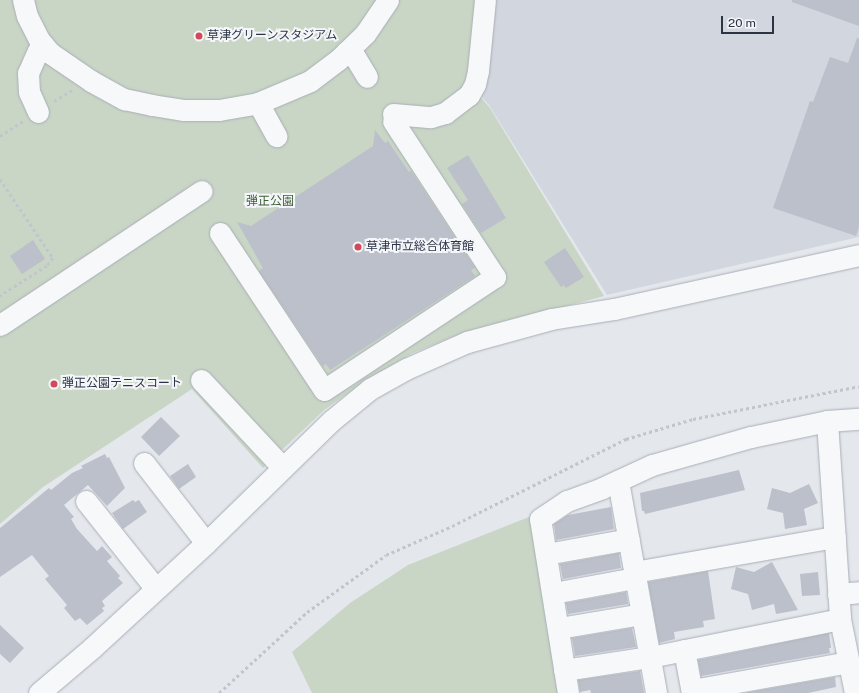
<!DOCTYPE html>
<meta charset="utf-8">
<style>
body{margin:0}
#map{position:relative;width:859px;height:693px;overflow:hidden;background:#e4e7ec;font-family:"Public Sans","Noto Sans JP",sans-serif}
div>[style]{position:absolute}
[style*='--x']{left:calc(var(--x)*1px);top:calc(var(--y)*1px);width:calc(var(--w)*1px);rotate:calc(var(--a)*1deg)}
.built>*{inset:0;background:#d2d6de}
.green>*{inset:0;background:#c9d6c5}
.building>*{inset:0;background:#bbc0ca}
.path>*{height:2.5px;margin-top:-1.25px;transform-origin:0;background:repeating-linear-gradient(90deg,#c2c5cb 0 3px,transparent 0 6px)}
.roads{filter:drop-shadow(0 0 1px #a9aeb7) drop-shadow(0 0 1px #a9aeb7)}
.minor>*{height:21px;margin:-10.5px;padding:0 10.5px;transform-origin:10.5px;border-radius:10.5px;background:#f7f8fa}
.dots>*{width:11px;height:11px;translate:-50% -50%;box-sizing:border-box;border:2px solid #f4f6f9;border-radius:50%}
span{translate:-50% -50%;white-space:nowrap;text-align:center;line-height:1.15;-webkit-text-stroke:4px #f4f6f9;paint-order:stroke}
.poi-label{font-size:12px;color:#2b3445}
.left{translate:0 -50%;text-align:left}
.park-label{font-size:12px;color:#3f6138}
.scale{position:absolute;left:721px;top:16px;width:53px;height:18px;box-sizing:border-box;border:2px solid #2b3445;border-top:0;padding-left:5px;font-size:12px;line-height:14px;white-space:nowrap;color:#2b3445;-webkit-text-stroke:3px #f4f6f9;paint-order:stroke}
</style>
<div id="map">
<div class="built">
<div style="clip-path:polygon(492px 0,859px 0,859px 237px,607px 295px,489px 105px,478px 93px)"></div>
</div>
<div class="green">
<div style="clip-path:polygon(0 0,490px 0,477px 93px,490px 108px,604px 296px,458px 335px,413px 353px,371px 377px,324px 410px,263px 468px,192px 389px,43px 487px,0 524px)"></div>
<div style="clip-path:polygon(534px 515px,563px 693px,312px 693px,292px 652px,350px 603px,408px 565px)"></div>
</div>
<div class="building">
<div style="clip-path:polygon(792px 0,859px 0,859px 26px,792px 2px)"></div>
<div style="clip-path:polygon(857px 38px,859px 38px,859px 227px,856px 236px,773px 208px,810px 101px,813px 102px,830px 57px,848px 63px)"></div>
<div style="clip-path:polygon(375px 130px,385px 143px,388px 141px,409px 172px,411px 171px,475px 268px,471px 270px,475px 276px,330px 370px,326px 364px,323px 366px,259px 271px,263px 268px,237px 222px,251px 226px,373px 146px)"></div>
<div style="clip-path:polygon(468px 155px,506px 218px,481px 233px,462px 204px,468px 200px,447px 168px)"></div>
<div style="clip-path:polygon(33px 240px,45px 259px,22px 274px,10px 256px)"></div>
<div style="clip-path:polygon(565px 248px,584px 277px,566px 288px,564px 285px,561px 287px,544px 262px)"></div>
<div style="clip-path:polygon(161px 417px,180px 436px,159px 456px,141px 437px)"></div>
<div style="clip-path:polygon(105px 454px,107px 458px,109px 457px,125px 488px,107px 506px,88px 485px,64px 505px,74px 517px,71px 519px,77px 529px,97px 551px,102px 546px,112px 557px,107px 561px,120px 576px,118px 578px,123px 583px,102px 601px,105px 606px,102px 608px,104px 611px,87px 625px,80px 618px,75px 621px,64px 608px,67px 605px,45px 579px,49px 576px,32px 555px,0 577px,0 528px,49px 488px,51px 490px,72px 473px,83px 468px,81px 466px)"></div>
<div style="clip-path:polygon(188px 464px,196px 477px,179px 489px,170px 476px)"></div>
<div style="clip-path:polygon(739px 470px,745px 490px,645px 514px,644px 511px,642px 511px,640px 493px)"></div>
<div style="clip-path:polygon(809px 484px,818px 503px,804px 509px,807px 525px,785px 529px,783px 513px,767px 509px,772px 488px,790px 493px)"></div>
<div style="clip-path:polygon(133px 500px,135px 502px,139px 500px,147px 512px,123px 529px,112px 513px)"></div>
<div style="clip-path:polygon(611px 507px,614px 529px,556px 540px,554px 524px,568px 515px)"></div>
<div style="clip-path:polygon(619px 553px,621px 568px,563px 579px,560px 564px)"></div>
<div style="clip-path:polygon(772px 562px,798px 610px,776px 614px,774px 604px,752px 610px,748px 594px,731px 589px,736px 567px,754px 572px)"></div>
<div style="clip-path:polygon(708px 571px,715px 619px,703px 621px,704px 627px,674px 632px,675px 639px,659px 643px,648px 582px)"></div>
<div style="clip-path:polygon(818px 572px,820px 595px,802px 596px,800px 574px)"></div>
<div style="clip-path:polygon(626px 592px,628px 604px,568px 614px,566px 603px)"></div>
<div style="clip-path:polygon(0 625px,24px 648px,10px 663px,0 654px)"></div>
<div style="clip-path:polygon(632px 628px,636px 647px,575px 656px,572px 638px)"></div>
<div style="clip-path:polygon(829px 633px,831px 648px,829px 648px,830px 653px,701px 676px,698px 660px)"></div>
<div style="clip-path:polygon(640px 671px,644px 693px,591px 693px,590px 690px,580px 692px,578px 680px)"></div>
<div style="clip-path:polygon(835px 677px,836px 687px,808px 693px,744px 693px)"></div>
</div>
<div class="path">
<div style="--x:54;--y:101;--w:21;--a:-31"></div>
<div style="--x:0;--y:136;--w:27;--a:-33"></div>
<div style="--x:0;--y:179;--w:95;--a:56.1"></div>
<div style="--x:53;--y:258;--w:10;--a:127"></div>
<div style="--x:47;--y:266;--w:56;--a:147.4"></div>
<div style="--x:219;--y:693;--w:120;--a:-42.6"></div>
<div style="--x:307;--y:612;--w:97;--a:-35.8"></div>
<div style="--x:386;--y:555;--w:72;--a:-23.7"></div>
<div style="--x:452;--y:526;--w:195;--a:-26.6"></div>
<div style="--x:626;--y:439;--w:70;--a:-16.6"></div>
<div style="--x:693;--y:419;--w:169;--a:-11.2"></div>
</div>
<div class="roads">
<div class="minor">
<div style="--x:23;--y:0;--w:16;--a:76"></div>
<div style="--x:27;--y:16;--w:28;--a:63"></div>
<div style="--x:40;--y:41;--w:16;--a:50"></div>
<div style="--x:50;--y:53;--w:50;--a:34.3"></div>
<div style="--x:91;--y:81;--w:38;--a:29"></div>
<div style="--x:124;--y:99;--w:29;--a:12"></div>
<div style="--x:152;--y:105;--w:31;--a:9"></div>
<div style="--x:183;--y:110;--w:36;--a:0"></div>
<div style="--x:219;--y:110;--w:40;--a:-10"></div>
<div style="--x:258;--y:103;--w:56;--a:-22.9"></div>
<div style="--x:310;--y:81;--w:35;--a:-37"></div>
<div style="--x:338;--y:60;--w:37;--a:-44"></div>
<div style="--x:365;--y:34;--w:41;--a:-55.9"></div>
<div style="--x:346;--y:52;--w:10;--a:29"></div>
<div style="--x:355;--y:57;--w:23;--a:59"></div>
<div style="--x:258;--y:103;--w:38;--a:61"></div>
<div style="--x:38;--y:112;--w:22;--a:-114"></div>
<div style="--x:29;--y:92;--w:19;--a:-93"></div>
<div style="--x:28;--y:73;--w:24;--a:-66"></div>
<div style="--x:38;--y:51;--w:8;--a:-50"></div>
<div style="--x:393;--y:114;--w:38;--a:5"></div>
<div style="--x:431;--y:117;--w:15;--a:-16"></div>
<div style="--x:445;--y:113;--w:30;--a:-37"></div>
<div style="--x:469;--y:95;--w:13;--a:-61"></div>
<div style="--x:475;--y:84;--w:13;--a:-77"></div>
<div style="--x:478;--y:71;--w:71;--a:-84.4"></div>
<div style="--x:220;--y:233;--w:188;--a:56.5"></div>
<div style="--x:324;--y:390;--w:205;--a:-33.5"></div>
<div style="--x:495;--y:277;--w:186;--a:-123.2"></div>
<div style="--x:0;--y:325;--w:242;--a:-33.6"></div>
<div style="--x:201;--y:380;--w:120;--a:47"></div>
<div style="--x:827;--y:421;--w:198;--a:86.2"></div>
<div style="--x:840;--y:619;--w:76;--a:78.5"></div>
<div style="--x:144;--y:463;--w:101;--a:52.2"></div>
<div style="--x:618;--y:481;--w:215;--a:79.8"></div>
<div style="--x:86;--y:501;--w:112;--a:51.5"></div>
<div style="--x:546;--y:554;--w:84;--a:-10.2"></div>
<div style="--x:634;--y:572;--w:204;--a:-9.9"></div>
<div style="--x:553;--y:593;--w:83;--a:-10.4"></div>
<div style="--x:838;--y:594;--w:21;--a:-5"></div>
<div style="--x:559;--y:628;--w:84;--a:-9.6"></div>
<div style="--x:684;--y:650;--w:44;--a:79.5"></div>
<div style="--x:564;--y:670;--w:87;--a:-8.6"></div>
<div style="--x:650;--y:657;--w:194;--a:-11.3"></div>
<div style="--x:692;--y:690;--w:159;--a:-10.1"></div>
<div style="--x:39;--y:693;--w:70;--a:-40.3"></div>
<div style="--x:92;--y:648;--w:155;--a:-42.6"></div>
<div style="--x:206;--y:543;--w:175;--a:-44.3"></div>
<div style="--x:331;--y:421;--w:50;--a:-39.4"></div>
<div style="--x:370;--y:389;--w:41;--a:-29.1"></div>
<div style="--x:406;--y:369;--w:67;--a:-23.9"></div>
<div style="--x:467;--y:342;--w:87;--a:-15.3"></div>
<div style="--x:551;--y:319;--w:64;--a:-9"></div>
<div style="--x:614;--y:309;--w:251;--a:-12.4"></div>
<div style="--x:568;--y:693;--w:176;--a:-99.1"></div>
<div style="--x:540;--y:519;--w:32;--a:-34"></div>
<div style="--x:567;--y:501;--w:37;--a:-20"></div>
<div style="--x:602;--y:488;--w:55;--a:-24.7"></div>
<div style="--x:652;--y:465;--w:103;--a:-15.8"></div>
<div style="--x:751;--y:437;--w:78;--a:-11.9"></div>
<div style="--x:827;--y:421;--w:32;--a:-4"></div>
</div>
</div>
<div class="dots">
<div style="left:199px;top:36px;background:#d1495b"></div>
<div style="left:358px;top:247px;background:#d1495b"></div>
<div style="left:54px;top:384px;background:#d1495b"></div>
</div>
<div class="poi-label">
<span class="left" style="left:207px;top:36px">草津グリーンスタジアム</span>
<span class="left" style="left:366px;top:247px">草津市立総合体育館</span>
<span class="left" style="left:62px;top:384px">弾正公園テニスコート</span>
</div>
<div class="park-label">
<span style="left:270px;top:202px">弾正公園</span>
</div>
<div class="scale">20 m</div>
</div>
